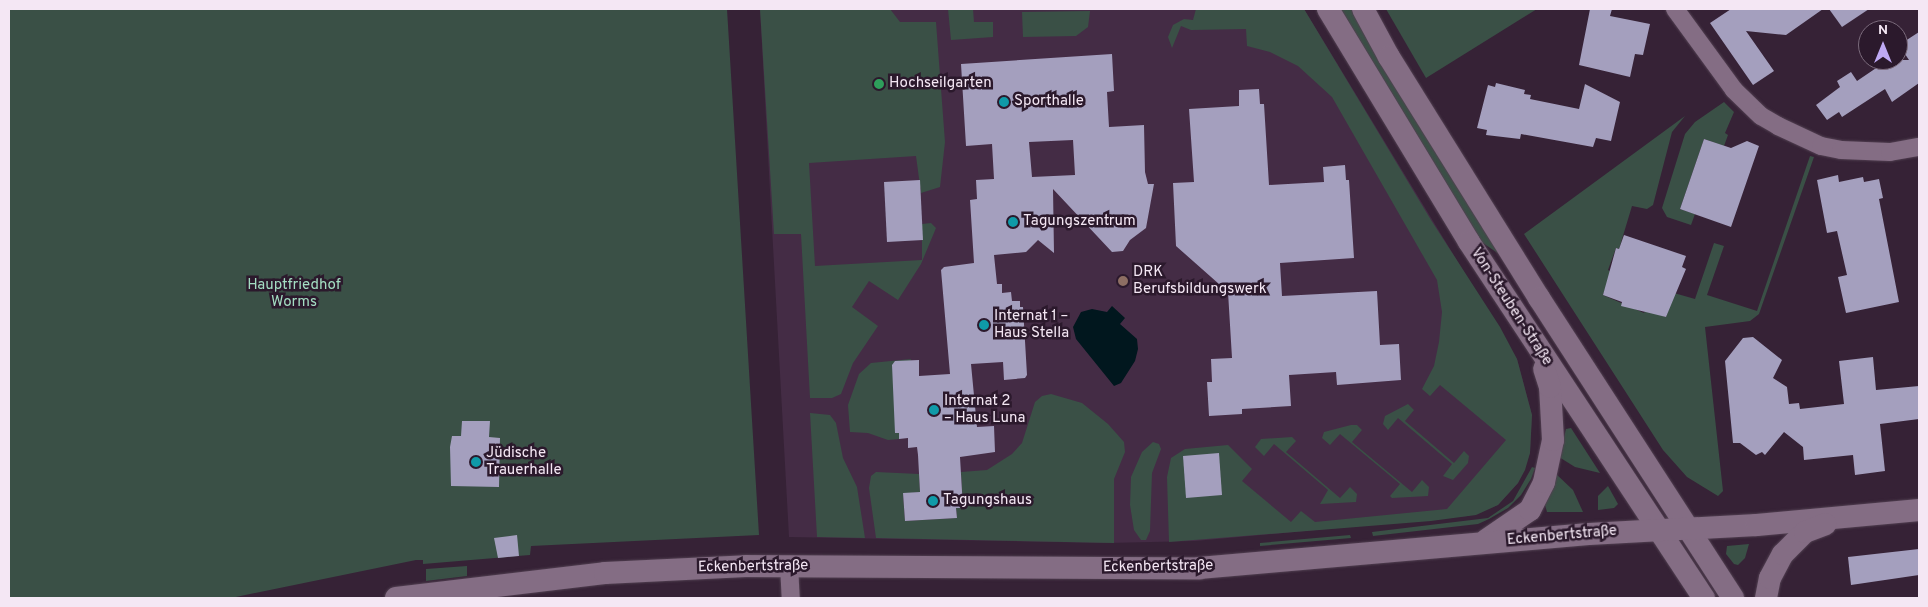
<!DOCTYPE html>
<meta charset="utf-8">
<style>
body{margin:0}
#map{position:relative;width:1928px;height:607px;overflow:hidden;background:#362236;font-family:Overpass,sans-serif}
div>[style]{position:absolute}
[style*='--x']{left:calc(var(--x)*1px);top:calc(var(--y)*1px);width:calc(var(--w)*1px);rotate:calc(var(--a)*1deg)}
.built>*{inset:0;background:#442c45}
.green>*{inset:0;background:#3a5046}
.water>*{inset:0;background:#01171e}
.building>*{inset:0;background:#a49fbe}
.roads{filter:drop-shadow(0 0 1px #514051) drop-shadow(0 0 1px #514051)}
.minor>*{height:18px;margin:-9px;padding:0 9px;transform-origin:9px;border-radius:9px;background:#846d84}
.tertiary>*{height:22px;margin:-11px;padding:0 11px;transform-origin:11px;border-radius:11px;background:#846d84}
.dots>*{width:14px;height:14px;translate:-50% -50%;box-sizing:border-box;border:2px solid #2b192c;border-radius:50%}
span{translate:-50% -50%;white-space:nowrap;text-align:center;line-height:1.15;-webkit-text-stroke:5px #2b192c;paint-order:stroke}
.poi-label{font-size:15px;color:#f4e7f4}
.left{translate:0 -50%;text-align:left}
.park-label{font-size:15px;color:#a3ddc2}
.street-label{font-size:15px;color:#f4e7f4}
.frame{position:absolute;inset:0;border:10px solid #f4e7f4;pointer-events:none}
.north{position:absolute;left:1858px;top:20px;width:50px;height:50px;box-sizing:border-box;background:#2b192c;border:1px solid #7b6b7c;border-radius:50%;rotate:0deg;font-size:14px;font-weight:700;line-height:20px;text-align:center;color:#f4e7f4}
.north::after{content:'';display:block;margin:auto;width:18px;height:22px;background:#bfa9f4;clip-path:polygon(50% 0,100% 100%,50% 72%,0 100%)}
</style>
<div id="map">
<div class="built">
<div style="clip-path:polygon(760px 9px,1304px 9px,1517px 359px,1532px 415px,1530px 453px,1518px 483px,1498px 505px,1468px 516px,1195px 541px,1107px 543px,789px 537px)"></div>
</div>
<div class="green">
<div style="clip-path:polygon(9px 9px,727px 9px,759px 535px,531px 546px,530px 555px,423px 564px,423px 560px,416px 560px,231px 598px,9px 598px)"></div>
<div style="clip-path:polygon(760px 9px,890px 9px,900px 22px,936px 22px,945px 142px,940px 187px,921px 193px,916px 156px,809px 163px,815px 266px,922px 260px,922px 224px,931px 223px,936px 228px,921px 264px,898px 300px,869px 281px,852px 307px,878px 326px,853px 363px,841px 394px,832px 398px,810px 398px,801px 234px,774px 234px)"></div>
<div style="clip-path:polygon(948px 9px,973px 9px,974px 22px,993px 22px,993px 37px,951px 40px)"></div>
<div style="clip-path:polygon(1196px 9px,1304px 9px,1431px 220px,1500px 327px,1517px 359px,1532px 415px,1530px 453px,1525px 470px,1518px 483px,1498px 505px,1476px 515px,1431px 521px,1169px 542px,1167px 477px,1171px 458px,1185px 449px,1228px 445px,1252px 469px,1242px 481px,1291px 522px,1301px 511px,1315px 522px,1447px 509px,1506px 440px,1440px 385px,1430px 396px,1422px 389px,1434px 366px,1439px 342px,1442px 312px,1437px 280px,1332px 97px,1298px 66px,1270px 52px,1247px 46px,1246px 29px,1191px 30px,1181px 26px,1172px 48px,1168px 37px,1173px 25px,1184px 19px,1193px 20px)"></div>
<div style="clip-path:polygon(1340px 9px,1352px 9px,1499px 254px,1480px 241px)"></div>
<div style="clip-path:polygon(1386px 9px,1537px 9px,1426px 78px)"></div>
<div style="clip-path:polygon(1090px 11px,1088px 27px,1076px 36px,1023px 37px,1022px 12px)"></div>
<div style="clip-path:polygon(1724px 102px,1734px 112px,1725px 133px,1728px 135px,1724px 146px,1704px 139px,1680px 209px,1695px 214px,1691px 225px,1667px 217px,1662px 208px,1685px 134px,1695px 122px)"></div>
<div style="clip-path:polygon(1685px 116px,1672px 132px,1653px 205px,1647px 209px,1632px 206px,1619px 249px,1616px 248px,1608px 270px,1611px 272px,1603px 295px,1644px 313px,1646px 310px,1666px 317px,1674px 293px,1695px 299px,1714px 243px,1724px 246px,1707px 295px,1757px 311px,1810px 156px,1814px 157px,1759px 314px,1750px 321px,1705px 327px,1723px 491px,1718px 496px,1687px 477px,1663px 450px,1524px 234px)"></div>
<div style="clip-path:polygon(911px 359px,895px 433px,899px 433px,899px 439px,888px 440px,868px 433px,850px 432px,848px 405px,859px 374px,871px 363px)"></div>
<div style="clip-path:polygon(1051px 394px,1082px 403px,1108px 424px,1124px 442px,1125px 452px,1114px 479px,1114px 543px,876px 538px,869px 488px,871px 476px,876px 472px,919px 474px,920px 492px,903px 494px,905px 521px,957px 518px,956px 508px,963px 507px,961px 472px,987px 470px,1012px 454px,1022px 443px,1035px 402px,1042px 396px)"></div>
<div style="clip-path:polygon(1408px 404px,1414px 410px,1405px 421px,1454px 463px,1464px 451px,1469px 456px,1468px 463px,1453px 480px,1443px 476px,1452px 464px,1398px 418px,1388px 430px,1383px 424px,1385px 416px)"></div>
<div style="clip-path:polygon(810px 413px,830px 415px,836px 423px,843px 458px,857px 487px,865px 538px,817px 537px)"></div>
<div style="clip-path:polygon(1351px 425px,1357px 425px,1362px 430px,1352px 442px,1412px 492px,1422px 480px,1429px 487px,1428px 496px,1392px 498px,1390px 496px,1400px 484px,1340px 434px,1330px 445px,1322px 438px,1324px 432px)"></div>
<div style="clip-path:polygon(1571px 428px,1600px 473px,1575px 467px,1559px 457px,1566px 429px)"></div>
<div style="clip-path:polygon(1292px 437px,1296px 441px,1286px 452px,1340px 498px,1350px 487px,1357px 494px,1356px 502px,1320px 504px,1328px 490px,1274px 444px,1264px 456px,1255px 447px,1261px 439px)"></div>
<div style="clip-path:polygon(1153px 442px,1159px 444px,1161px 449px,1152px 473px,1150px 531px,1146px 540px,1141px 540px,1134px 530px,1130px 505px,1131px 477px,1142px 452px)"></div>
<div style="clip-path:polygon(1532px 467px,1535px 468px,1531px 479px,1521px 495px,1508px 508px,1489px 519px,1478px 524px,1373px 536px,1372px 532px,1488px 518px,1513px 501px)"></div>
<div style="clip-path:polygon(1555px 473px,1573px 490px,1583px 512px,1547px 512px,1545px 505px)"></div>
<div style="clip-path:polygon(1608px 486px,1618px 504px,1614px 508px,1598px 510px,1598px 496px)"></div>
<div style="clip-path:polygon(1350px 535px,1351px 538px,1260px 546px,1260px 543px)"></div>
<div style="clip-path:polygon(1749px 544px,1745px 558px,1738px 565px,1734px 564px,1726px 554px,1727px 546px)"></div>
<div style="clip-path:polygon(467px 566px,467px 576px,426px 581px,426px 569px)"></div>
</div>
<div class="water">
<div style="clip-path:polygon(1112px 306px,1125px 318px,1120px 324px,1137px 339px,1138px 349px,1135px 361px,1121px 383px,1114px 386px,1076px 339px,1073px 327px,1081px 312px,1092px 309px,1107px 312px)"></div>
</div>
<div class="building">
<div style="clip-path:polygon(1590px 9px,1612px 9px,1610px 16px,1650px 24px,1643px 55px,1635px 54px,1630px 77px,1579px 65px)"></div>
<div style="clip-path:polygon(1731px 9px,1823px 9px,1786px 35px,1746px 31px,1774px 71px,1753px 85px,1710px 23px)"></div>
<div style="clip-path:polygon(1829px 9px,1869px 9px,1842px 27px)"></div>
<div style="clip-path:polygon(1919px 32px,1919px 83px,1892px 102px,1885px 89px,1842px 117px,1839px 112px,1827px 120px,1816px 105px,1840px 87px,1837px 81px,1851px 72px,1857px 81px,1888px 60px,1909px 60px,1899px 45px)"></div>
<div style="clip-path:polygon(evenodd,1112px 54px,1114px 91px,1107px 92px,1109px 127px,1144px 125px,1145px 172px,1148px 184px,1154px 184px,1146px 228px,1130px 240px,1123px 251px,1112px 252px,1053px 189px,1054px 253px,1038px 240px,1026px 252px,994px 255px,997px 284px,1002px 284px,1002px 293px,1011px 292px,1012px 301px,1020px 301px,1020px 307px,1023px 307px,1027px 375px,1025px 378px,1004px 380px,1003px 362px,971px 364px,977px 427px,994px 426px,995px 452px,960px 457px,963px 508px,956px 508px,957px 518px,905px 521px,903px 493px,920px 492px,918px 455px,917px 447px,908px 448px,908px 438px,899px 439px,899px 433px,895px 433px,892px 365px,895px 361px,919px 360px,919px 376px,950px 374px,941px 270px,944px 267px,974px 263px,970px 200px,977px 199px,976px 180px,994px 179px,992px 144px,966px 146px,961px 64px,1112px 54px,1073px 140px,1075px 175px,1032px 177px,1029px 142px,1073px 140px)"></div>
<div style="clip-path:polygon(1496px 83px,1525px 90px,1524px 94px,1531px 95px,1530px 99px,1579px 109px,1585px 84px,1620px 102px,1611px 141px,1596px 138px,1593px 147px,1521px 134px,1520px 139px,1486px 135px,1487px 130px,1477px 128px,1488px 85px,1495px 87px)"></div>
<div style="clip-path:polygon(1259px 89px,1260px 104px,1264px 104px,1269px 185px,1324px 182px,1323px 167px,1345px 165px,1346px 180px,1349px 180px,1354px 258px,1280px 263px,1282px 296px,1377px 291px,1380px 345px,1399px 344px,1401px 380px,1337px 385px,1336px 372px,1289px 375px,1291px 406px,1242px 409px,1242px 414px,1209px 416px,1207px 382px,1212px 382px,1211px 359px,1232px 358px,1228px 292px,1176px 246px,1173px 183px,1194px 182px,1189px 109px,1239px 106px,1239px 90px)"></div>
<div style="clip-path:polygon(1704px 139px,1731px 148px,1747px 141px,1759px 146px,1731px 227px,1680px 209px)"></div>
<div style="clip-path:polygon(1838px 175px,1839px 182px,1863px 177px,1864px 182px,1879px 179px,1883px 198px,1879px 199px,1899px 302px,1846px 313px,1838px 277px,1847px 275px,1837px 231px,1827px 233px,1817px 180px)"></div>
<div style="clip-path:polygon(920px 180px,923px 240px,887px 242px,884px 182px)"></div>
<div style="clip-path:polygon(1624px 235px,1686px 256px,1682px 267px,1686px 269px,1666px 317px,1621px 306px,1622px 302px,1603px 295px,1616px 248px,1619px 249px)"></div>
<div style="clip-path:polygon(1753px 337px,1782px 360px,1773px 378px,1787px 387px,1789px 404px,1799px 403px,1800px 409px,1844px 404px,1839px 361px,1873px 357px,1876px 390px,1919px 386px,1919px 419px,1880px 424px,1885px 471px,1855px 475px,1853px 455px,1804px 460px,1803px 447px,1784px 432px,1765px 455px,1762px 452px,1756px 455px,1740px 443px,1733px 443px,1725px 361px,1743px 338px)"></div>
<div style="clip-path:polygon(462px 421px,490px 421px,489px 437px,500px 438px,499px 487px,451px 486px,450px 447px,452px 436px,461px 436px)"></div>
<div style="clip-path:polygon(1219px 453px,1222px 495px,1186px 498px,1183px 456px)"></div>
<div style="clip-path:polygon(517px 535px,519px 556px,498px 558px,494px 538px)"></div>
<div style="clip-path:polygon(1919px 549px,1919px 575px,1851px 585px,1848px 557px)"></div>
</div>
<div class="roads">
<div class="minor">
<div style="--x:1675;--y:9;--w:100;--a:53.9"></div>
<div style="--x:1734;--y:90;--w:37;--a:44"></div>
<div style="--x:1761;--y:116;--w:20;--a:30"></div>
<div style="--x:1778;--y:126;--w:47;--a:24.9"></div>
<div style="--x:1821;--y:146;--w:20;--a:11"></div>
<div style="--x:1841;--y:150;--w:49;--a:2.3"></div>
<div style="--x:1890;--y:152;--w:29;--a:-10"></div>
<div style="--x:789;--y:565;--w:33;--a:87"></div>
</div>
<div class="tertiary">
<div style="--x:1328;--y:9;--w:272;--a:58.8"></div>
<div style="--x:1469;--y:242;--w:427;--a:56.6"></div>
<div style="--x:1363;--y:9;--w:55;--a:61.6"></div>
<div style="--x:1389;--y:57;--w:284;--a:58.1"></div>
<div style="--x:1539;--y:298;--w:357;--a:57.1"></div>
<div style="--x:1486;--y:540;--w:53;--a:-34.3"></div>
<div style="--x:1530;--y:510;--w:31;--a:-63"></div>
<div style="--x:1544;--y:482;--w:43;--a:-77.9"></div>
<div style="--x:1553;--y:440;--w:53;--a:-93.2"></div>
<div style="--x:1550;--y:387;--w:19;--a:-108"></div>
<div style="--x:396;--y:598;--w:210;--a:-6.8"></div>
<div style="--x:605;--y:573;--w:141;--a:-2.8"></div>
<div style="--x:746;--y:566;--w:453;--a:0.3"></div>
<div style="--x:1199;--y:568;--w:391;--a:-5"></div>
<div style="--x:1589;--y:534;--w:168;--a:-3.1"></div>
<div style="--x:1757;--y:525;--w:163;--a:-5.3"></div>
<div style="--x:1766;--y:598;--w:20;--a:-79"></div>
<div style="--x:1770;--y:578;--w:27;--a:-62"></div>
<div style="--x:1783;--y:554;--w:31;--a:-45"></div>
<div style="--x:1805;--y:532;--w:22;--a:-21"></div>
</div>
</div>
<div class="dots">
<div style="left:879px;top:84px;background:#2e9e5b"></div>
<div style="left:1004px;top:102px;background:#0f9aa8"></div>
<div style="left:1013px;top:222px;background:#0f9aa8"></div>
<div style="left:1123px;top:281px;background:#8d6e63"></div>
<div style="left:984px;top:325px;background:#0f9aa8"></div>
<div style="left:934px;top:410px;background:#0f9aa8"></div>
<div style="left:476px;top:462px;background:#0f9aa8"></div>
<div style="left:933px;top:501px;background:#0f9aa8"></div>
</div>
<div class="poi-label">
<span class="left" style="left:889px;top:84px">Hochseilgarten</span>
<span class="left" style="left:1014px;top:102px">Sporthalle</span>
<span class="left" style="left:1023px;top:222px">Tagungszentrum</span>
<span class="left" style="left:1133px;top:281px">DRK<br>Berufsbildungswerk</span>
<span class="left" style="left:994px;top:325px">Internat 1 –<br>Haus Stella</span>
<span class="left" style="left:944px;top:410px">Internat 2<br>– Haus Luna</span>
<span class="left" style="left:486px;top:462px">Jüdische<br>Trauerhalle</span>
<span class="left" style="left:943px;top:501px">Tagungshaus</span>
</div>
<div class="park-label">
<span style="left:294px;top:294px">Hauptfriedhof<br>Worms</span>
</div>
<div class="street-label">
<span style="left:1511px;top:307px;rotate:57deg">Von-Steuben-Straße</span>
<span style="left:1562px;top:536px;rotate:-5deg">Eckenbertstraße</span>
<span style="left:753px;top:567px;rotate:-1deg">Eckenbertstraße</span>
<span style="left:1158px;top:567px;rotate:-1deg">Eckenbertstraße</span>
</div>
<div class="frame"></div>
<div class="north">N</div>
</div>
